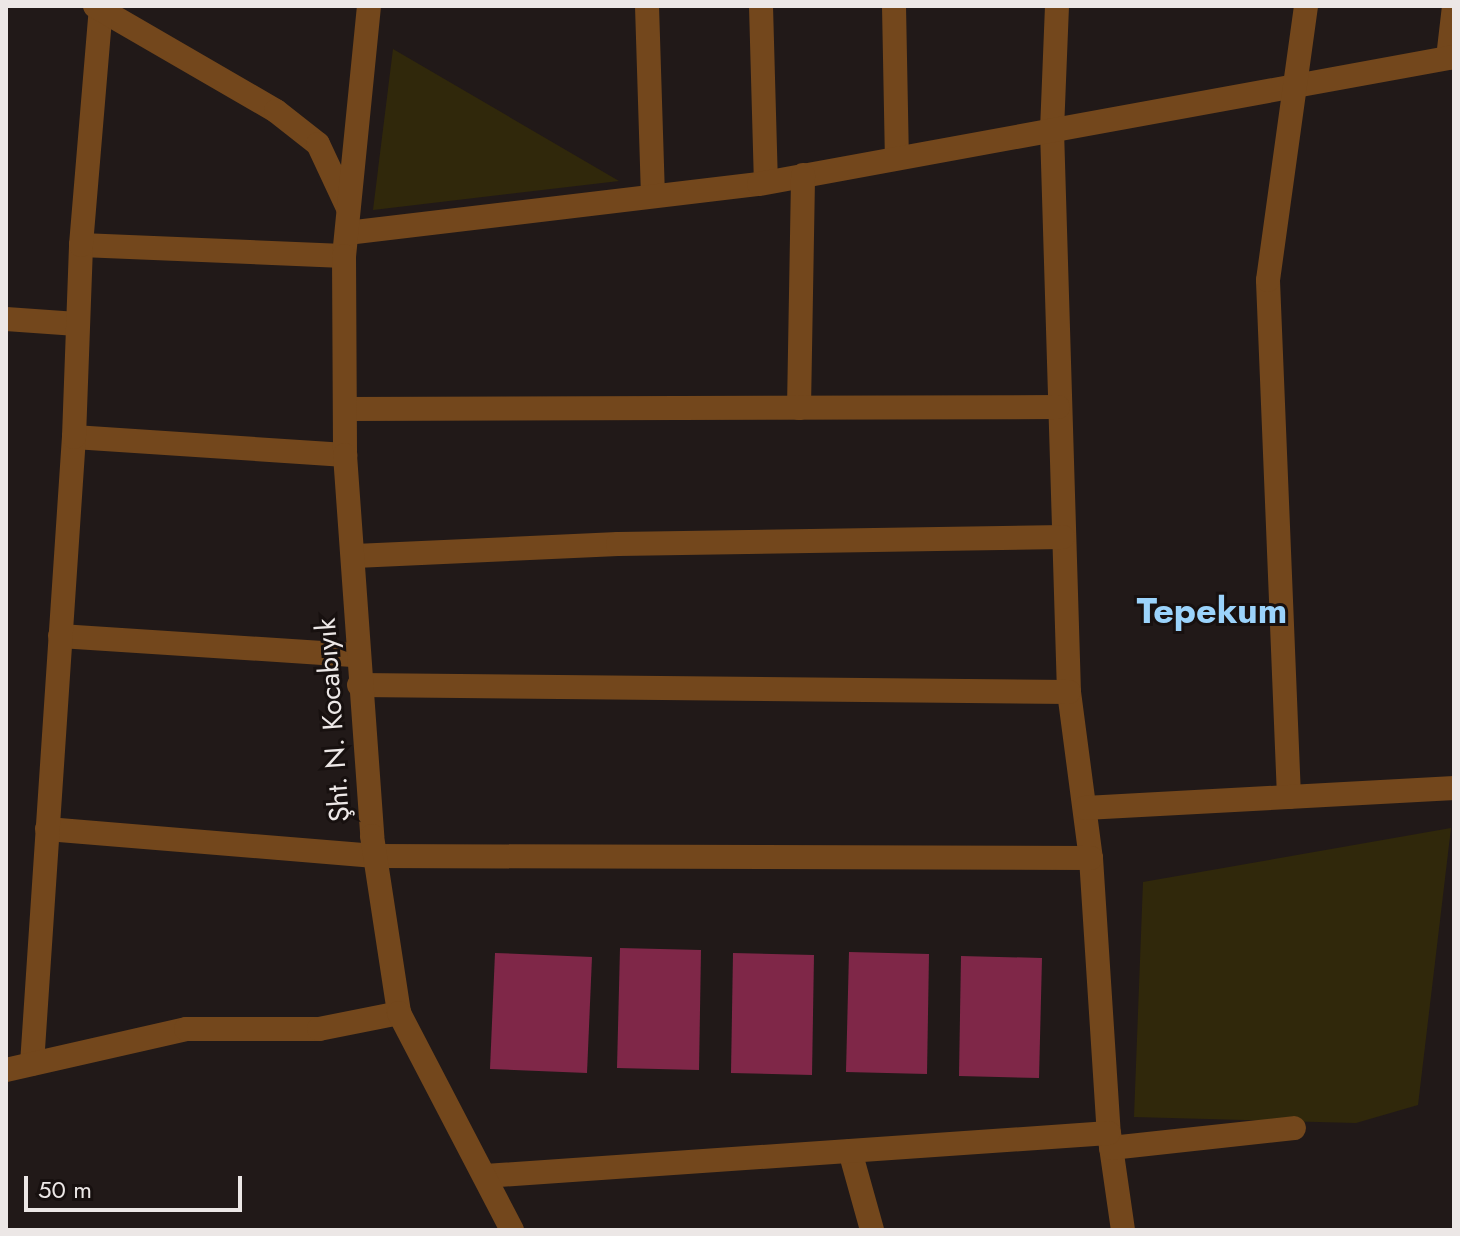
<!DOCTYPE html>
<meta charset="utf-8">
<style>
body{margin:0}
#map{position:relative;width:1460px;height:1236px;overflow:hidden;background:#211918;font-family:Jost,sans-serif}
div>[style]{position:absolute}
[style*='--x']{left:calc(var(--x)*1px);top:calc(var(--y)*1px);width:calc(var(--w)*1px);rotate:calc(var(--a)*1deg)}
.green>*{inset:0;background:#30280b}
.building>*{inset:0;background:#7f2748}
.minor>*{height:24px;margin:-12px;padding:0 12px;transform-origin:12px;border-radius:12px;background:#73471c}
.tertiary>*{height:24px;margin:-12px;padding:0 12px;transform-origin:12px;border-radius:12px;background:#73471c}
span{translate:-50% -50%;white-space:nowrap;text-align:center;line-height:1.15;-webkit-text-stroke:6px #17100f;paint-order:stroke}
.street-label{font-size:28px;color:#ece7e6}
.district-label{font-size:36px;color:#9bd3fb;font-weight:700}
.frame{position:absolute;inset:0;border:8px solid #ece7e6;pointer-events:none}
.scale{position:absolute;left:24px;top:1176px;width:218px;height:36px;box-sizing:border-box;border:4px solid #ece7e6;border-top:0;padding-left:10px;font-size:24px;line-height:28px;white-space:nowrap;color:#ece7e6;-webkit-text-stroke:6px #17100f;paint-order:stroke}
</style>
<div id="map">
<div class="green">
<div style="clip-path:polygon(393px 49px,619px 181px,373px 210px)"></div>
<div style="clip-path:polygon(1451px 828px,1418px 1105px,1356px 1123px,1134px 1117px,1143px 882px)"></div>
</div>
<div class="building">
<div style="clip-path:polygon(620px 948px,701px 950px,699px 1070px,617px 1068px)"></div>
<div style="clip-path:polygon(849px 952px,929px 954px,927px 1074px,846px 1072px)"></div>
<div style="clip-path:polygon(495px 953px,592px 957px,587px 1073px,490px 1069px)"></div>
<div style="clip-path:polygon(733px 953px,814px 955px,812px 1075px,731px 1073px)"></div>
<div style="clip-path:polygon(961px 956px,1042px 958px,1039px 1078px,959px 1076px)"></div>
</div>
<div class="minor">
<div style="--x:647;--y:6;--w:190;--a:88.2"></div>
<div style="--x:761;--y:6;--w:176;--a:88.4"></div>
<div style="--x:894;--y:6;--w:152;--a:88.9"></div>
<div style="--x:1057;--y:6;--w:124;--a:92.3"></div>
<div style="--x:1052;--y:130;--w:562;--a:88.27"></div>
<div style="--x:1069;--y:692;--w:167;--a:82.5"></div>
<div style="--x:1091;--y:858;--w:276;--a:86.3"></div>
<div style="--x:1109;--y:1133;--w:98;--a:81.8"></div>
<div style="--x:1448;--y:58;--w:52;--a:-83.4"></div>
<div style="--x:347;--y:233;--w:415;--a:-6.8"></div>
<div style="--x:759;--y:184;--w:707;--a:-10.36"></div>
<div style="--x:81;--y:245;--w:263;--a:2.4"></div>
<div style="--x:6;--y:319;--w:71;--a:4"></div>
<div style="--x:799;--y:408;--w:233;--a:-89"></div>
<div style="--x:347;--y:409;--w:711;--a:-0.16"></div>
<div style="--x:74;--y:437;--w:272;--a:3.8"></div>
<div style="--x:355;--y:556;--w:263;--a:-2.6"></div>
<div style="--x:618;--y:544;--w:445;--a:-0.9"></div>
<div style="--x:60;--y:636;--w:297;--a:3.7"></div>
<div style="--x:359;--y:685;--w:710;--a:0.56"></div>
<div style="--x:1289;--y:797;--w:517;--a:-92.33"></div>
<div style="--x:1268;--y:280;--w:277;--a:-82.1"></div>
<div style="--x:1085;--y:808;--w:370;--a:-3.1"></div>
<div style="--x:47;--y:829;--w:329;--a:4.7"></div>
<div style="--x:375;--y:856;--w:716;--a:0.16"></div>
<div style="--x:32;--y:1064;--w:628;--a:-86.17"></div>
<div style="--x:74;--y:437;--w:192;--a:-87.9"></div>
<div style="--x:81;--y:245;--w:237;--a:-85.2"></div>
<div style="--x:6;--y:1070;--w:185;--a:-12.8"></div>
<div style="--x:186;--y:1029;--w:133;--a:0"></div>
<div style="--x:319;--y:1029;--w:82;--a:-11.3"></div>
<div style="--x:1111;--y:1148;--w:184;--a:-6.2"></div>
<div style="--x:850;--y:1151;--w:82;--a:74.4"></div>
<div style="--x:485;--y:1176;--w:625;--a:-3.94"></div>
</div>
<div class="tertiary">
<div style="--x:95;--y:6;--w:209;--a:30.1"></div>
<div style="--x:276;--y:111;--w:53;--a:38.2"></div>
<div style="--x:318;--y:144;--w:71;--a:64.9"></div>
<div style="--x:369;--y:6;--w:251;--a:95.7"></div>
<div style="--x:344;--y:256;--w:199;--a:89.7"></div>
<div style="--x:345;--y:455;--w:382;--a:85.9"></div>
<div style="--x:372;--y:836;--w:179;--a:81.3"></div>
<div style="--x:399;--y:1013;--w:245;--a:62.5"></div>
</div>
<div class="street-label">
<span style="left:333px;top:720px;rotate:-94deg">Şht. N. Kocabıyık</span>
</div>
<div class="district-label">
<span style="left:1212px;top:611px">Tepekum</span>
</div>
<div class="frame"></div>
<div class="scale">50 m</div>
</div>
